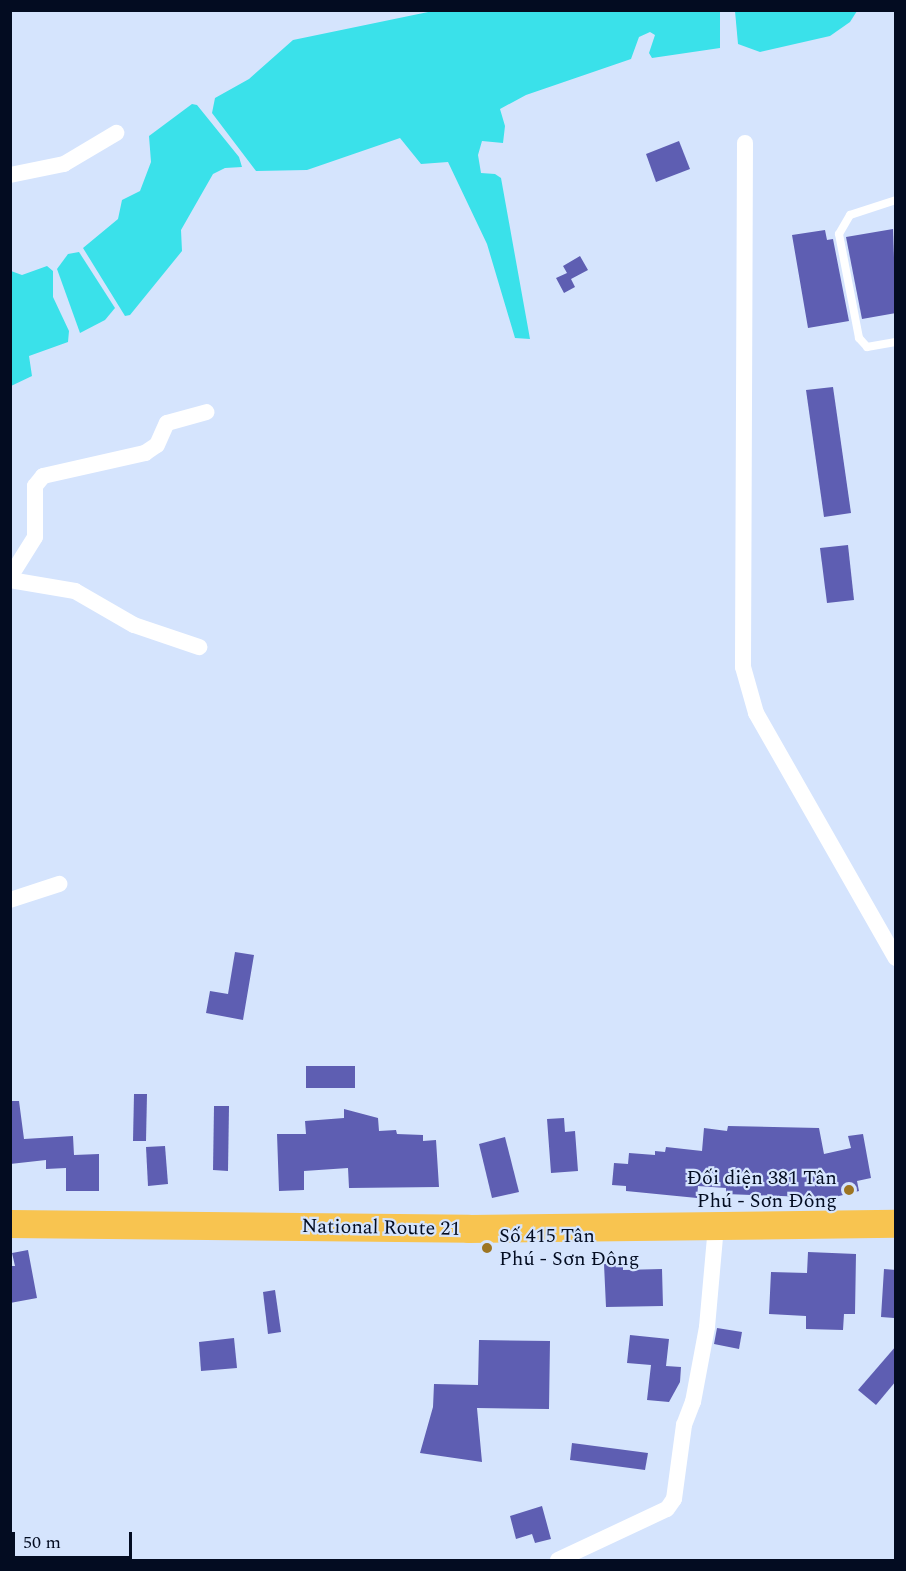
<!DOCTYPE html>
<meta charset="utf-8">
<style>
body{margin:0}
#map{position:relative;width:906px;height:1571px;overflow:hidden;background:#d5e4fd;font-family:Spectral,serif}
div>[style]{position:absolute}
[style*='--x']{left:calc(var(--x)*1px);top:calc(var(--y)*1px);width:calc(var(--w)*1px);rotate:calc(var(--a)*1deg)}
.water>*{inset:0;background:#3ae1ea}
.building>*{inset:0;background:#5e5eb2}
.service>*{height:8px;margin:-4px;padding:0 4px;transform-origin:4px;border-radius:4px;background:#fff}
.minor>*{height:16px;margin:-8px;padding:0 8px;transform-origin:8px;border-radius:8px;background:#fff}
.trunk>*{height:28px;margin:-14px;padding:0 14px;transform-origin:14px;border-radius:14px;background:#f8c450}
.dots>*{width:16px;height:16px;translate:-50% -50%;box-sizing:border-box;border:3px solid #d5e4fd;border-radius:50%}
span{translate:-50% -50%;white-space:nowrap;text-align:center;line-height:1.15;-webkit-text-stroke:4.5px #d5e4fd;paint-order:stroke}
.poi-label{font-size:20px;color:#030c21}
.right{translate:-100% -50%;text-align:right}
.left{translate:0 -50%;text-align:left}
.street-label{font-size:20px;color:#030c21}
.frame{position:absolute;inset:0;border:12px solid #030c21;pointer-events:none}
.scale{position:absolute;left:12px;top:1532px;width:120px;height:27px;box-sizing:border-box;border:3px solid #030c21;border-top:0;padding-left:8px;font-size:18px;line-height:21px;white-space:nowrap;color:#030c21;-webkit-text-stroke:4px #d5e4fd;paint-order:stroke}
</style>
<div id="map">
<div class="water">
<div style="clip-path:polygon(433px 11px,720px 11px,720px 48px,652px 58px,649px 53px,655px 35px,650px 32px,639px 37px,631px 59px,526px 95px,500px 109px,505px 126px,503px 143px,482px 141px,478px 155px,481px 173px,495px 174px,501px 178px,530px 339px,515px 338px,487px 244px,448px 162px,421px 164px,400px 138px,307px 170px,256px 171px,212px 113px,215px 98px,249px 79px,293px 40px)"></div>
<div style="clip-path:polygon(735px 11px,735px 10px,857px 11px,850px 22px,830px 36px,760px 52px,738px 44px)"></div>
<div style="clip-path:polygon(192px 104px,197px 105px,239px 157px,242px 167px,225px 168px,213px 174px,181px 230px,182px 251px,130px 315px,125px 316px,83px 248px,118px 219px,122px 200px,140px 191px,151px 162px,149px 136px)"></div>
<div style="clip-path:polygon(79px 252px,115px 308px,105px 320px,80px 333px,57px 269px,68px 254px)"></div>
<div style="clip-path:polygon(47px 266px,53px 271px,53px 297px,69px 331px,68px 342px,29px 356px,32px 376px,11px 386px,11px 271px,22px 275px)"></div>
</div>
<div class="building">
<div style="clip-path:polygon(679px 141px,690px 169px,656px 182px,646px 154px)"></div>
<div style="clip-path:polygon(893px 229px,896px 313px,862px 319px,846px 237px)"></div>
<div style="clip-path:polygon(825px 230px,827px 240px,833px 239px,849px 321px,808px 328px,792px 235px)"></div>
<div style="clip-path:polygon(580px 256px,588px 270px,571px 279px,575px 287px,564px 293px,556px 278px,567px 273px,563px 266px)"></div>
<div style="clip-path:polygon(833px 387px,851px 513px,824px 517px,806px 390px)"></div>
<div style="clip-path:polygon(848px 545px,854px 600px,827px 603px,820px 548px)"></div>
<div style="clip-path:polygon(235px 952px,254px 955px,243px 1020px,206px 1013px,210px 991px,228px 994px)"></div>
<div style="clip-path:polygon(306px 1066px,355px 1066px,355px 1088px,306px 1088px)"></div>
<div style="clip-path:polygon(134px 1094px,147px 1094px,146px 1141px,133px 1141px)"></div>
<div style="clip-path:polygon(10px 1101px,19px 1101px,24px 1139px,73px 1136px,74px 1155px,99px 1154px,99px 1191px,66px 1191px,66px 1168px,46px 1169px,46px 1160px,10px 1164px)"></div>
<div style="clip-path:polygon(214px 1106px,229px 1106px,228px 1171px,213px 1170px)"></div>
<div style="clip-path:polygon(344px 1109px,378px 1118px,379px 1131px,396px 1130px,397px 1134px,423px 1135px,423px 1141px,436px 1140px,439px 1187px,349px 1188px,348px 1168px,304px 1171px,304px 1190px,279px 1191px,277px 1134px,306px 1134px,305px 1121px,344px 1118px)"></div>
<div style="clip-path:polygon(564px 1118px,565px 1132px,575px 1131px,578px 1171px,551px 1173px,547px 1119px)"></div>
<div style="clip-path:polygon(728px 1126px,819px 1128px,824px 1154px,851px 1148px,848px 1136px,863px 1134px,871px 1178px,857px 1181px,859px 1191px,831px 1198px,726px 1194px,726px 1188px,698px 1186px,697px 1198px,626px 1191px,626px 1186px,612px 1185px,614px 1163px,628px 1164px,629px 1153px,655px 1155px,655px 1151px,665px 1152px,666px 1147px,702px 1151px,704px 1128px,727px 1131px)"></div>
<div style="clip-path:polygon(505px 1137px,519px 1192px,492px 1198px,479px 1144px)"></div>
<div style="clip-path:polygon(165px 1146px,168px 1184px,148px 1186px,146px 1147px)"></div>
<div style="clip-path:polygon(28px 1250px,37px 1298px,10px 1303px,10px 1266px,15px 1266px,12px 1253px)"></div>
<div style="clip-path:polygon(808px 1252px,856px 1254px,855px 1314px,844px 1314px,843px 1330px,806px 1329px,806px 1316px,769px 1314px,771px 1272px,807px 1273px)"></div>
<div style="clip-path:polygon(623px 1263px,623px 1270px,662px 1269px,663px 1306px,606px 1307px,604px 1264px)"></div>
<div style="clip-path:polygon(884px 1269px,896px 1270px,894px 1318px,881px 1317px)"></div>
<div style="clip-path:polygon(275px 1290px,281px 1332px,268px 1334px,263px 1292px)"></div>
<div style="clip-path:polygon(717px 1328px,742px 1332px,739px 1349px,714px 1344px)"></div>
<div style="clip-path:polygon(630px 1335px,669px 1339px,666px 1366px,681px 1367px,680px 1382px,669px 1402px,647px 1400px,651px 1365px,627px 1363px)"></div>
<div style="clip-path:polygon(234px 1338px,237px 1368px,201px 1371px,199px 1342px)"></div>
<div style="clip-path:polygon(479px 1340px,550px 1341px,549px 1409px,477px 1408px,482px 1462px,420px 1453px,433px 1407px,434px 1384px,478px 1385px)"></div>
<div style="clip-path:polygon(896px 1346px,896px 1381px,876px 1405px,858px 1390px)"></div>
<div style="clip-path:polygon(572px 1443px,648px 1453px,645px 1470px,570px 1460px)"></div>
<div style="clip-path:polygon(542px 1506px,551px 1539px,535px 1543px,532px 1534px,516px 1539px,510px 1516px)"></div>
</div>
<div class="service">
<div style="--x:896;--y:200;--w:48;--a:161.9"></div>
<div style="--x:850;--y:215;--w:22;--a:120"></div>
<div style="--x:839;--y:234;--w:106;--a:79.1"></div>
<div style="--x:859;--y:338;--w:12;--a:48"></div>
<div style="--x:867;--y:347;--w:29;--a:-10"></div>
</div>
<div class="minor">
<div style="--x:745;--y:143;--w:524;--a:90.22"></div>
<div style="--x:743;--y:667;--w:48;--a:74.2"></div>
<div style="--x:756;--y:713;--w:282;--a:60.3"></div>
<div style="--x:10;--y:175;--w:55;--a:-11.5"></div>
<div style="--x:64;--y:164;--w:61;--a:-30.8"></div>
<div style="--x:10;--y:577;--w:47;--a:-58"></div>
<div style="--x:35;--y:537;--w:51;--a:-90"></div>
<div style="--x:35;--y:486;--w:13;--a:-51"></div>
<div style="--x:43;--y:476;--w:105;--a:-12.7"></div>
<div style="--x:145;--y:453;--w:14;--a:-34"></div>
<div style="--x:157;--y:445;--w:24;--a:-66"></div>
<div style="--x:167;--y:423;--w:41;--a:-15.4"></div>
<div style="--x:10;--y:580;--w:66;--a:9.6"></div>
<div style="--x:75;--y:591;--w:68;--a:30"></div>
<div style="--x:134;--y:625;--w:69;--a:18.7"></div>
<div style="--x:10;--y:900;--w:52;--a:-18.1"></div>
<div style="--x:558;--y:1560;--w:120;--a:-25.1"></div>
<div style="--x:667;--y:1509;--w:12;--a:-55"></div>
<div style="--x:674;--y:1499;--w:75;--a:-82.3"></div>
<div style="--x:684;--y:1425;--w:25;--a:-69"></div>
<div style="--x:693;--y:1402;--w:76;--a:-79.4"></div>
<div style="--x:707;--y:1327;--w:101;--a:-84.9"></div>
</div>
<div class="trunk">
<div style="--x:10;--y:1224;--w:459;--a:0.6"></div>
<div style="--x:469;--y:1229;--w:427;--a:-0.7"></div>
</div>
<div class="dots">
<div style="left:849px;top:1190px;background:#9d7522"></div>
<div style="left:487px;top:1248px;background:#9d7522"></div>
</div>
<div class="poi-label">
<span class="right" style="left:837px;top:1190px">Đối diện 381 Tân<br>Phú - Sơn Đông</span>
<span class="left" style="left:499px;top:1248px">Số 415 Tân<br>Phú - Sơn Đông</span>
</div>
<div class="street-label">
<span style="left:381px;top:1228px;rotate:1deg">National Route 21</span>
</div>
<div class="frame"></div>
<div class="scale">50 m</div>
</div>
